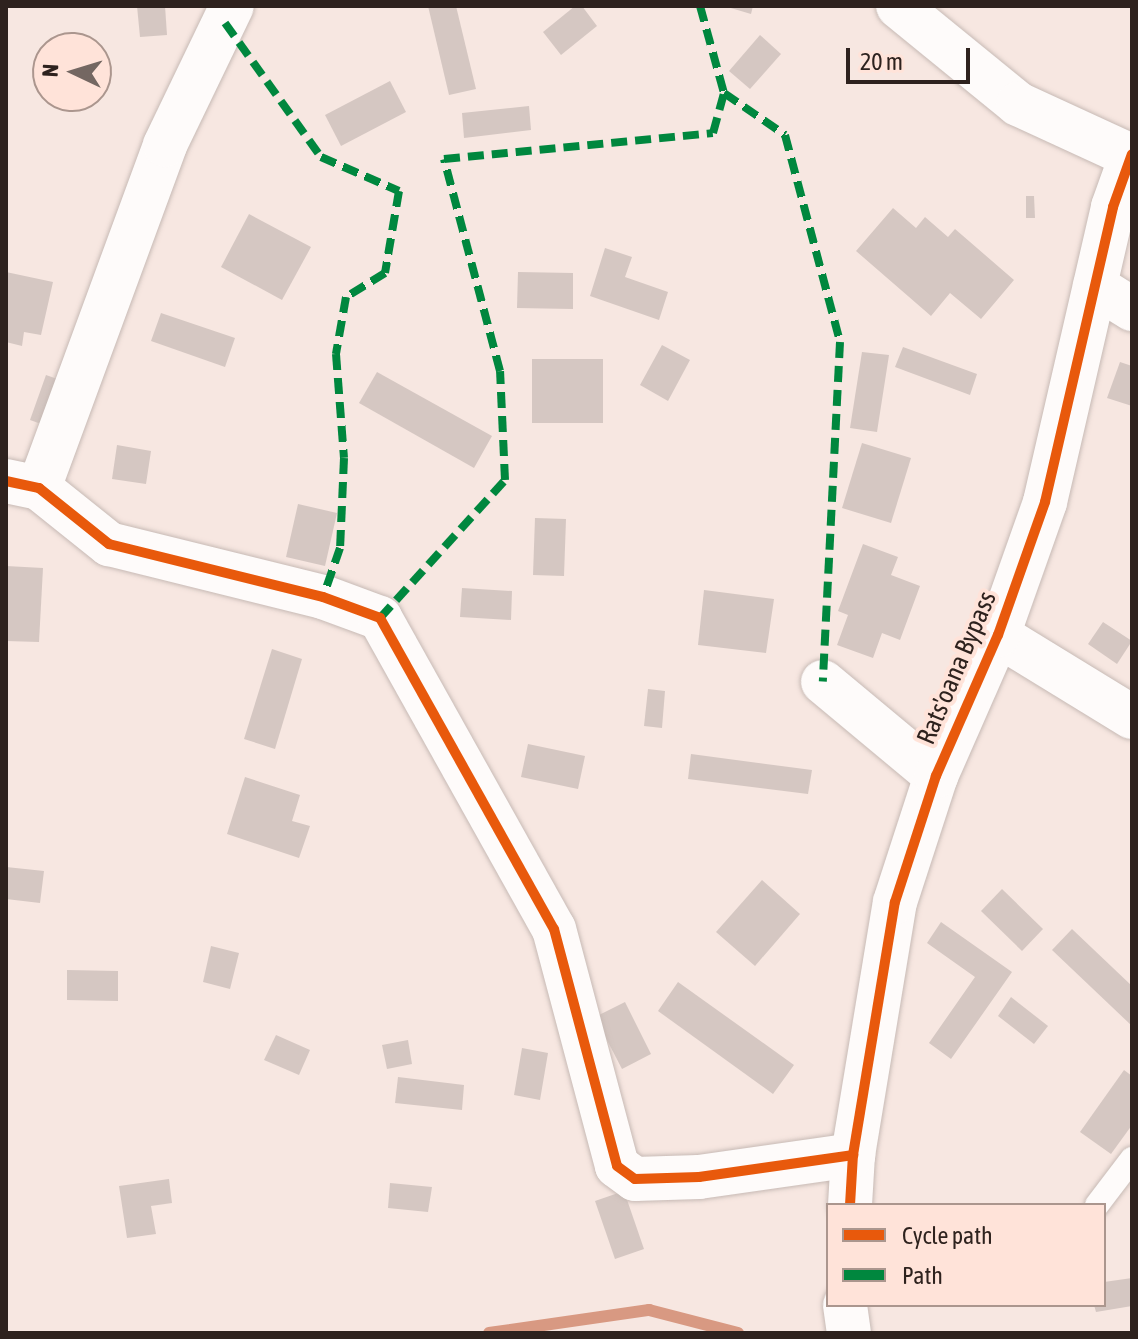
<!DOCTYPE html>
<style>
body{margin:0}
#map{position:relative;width:1138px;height:1339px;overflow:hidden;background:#f7e7e1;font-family:"Asap Condensed",sans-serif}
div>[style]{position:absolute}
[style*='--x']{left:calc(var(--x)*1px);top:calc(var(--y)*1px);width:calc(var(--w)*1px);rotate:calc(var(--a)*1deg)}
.stream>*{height:12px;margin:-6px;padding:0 6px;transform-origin:6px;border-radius:6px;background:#d89982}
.building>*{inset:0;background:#d5c7c2}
.roads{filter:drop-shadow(0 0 2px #c7bab5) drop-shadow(0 0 2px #c7bab5)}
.lane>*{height:24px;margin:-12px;padding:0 12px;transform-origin:12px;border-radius:12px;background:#fefbfa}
.street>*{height:44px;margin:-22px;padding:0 22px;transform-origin:22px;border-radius:22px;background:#fefbfa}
.secondary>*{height:44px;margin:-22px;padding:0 22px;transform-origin:22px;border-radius:22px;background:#fefbfa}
.quiet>*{height:8px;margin-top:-4px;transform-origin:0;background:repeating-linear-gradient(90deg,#00873e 0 16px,transparent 0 24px)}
.cycleway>*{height:10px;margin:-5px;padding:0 5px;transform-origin:5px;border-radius:5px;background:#e8590c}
span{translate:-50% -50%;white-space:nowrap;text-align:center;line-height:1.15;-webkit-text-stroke:8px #ffe3d9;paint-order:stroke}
.street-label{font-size:26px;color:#2e221e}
.frame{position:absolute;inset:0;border:8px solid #2e221e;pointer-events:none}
.legend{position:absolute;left:826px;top:1203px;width:280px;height:104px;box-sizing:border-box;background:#ffe3d9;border:2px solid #ab968e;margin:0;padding:10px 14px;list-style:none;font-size:24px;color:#2e221e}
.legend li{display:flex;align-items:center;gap:16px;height:40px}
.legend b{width:40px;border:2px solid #ab968e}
.north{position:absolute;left:32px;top:32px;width:80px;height:80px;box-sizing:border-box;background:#ffe3d9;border:2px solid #ab968e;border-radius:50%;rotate:274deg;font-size:22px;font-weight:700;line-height:32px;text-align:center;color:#2e221e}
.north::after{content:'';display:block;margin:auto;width:28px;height:36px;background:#746762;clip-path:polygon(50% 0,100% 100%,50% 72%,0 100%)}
.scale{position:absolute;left:846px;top:48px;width:124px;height:36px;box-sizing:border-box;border:4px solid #2e221e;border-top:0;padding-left:10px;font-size:24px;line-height:28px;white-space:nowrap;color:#2e221e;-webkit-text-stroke:6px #ffe3d9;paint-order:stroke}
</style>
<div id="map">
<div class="stream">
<div style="--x:489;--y:1333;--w:162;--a:-8.2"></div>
<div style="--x:649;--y:1310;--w:92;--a:14.5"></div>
</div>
<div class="building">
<div style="clip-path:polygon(137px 6px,165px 6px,167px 35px,140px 37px)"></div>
<div style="clip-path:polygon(428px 6px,456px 6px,476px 89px,449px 95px)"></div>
<div style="clip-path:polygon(575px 6px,582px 6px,597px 26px,561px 55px,543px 32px)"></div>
<div style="clip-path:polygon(724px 6px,753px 6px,751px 14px)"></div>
<div style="clip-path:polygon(760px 35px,781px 54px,750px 89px,729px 71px)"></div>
<div style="clip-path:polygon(390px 81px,406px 112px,341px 146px,325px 115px)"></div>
<div style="clip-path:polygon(529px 106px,531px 130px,464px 138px,462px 113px)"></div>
<div style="clip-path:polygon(1026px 196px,1034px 196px,1035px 218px,1026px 218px)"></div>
<div style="clip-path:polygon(893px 208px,916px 228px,925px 217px,948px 237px,955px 229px,1014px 280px,981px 319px,950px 293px,931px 316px,856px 251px)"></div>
<div style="clip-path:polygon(249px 214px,311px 247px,282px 300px,221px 267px)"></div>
<div style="clip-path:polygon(605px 248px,632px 257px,625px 277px,668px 292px,659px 320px,590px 296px)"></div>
<div style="clip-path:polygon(6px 272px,53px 282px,41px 335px,24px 332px,22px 346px,6px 342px)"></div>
<div style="clip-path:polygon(518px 272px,573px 273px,573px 309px,517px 308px)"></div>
<div style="clip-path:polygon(161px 313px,235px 338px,225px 367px,151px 341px)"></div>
<div style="clip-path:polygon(662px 345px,690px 360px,668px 401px,640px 385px)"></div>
<div style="clip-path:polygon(903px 347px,977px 374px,970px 395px,895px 367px)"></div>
<div style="clip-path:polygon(862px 352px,889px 355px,877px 432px,850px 428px)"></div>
<div style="clip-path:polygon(532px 359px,603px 359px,603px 423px,532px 423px)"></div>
<div style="clip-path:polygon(1120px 362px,1132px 366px,1132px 406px,1107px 398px)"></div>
<div style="clip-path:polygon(377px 372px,492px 436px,474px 468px,359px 403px)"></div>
<div style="clip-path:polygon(46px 375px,74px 385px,58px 430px,30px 420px)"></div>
<div style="clip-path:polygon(862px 443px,911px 458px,891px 523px,842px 508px)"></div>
<div style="clip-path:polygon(117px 445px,151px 451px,146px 484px,112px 479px)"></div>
<div style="clip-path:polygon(298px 504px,337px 513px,325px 566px,286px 557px)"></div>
<div style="clip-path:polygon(535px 518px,566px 519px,564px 576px,533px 575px)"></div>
<div style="clip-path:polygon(863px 544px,898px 557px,891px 575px,920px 586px,900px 640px,882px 633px,873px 658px,837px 645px,848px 615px,838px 611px)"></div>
<div style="clip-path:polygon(6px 566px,43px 568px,39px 642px,6px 641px)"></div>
<div style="clip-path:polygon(462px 588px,512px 591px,511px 620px,460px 617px)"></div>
<div style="clip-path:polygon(704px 590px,774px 599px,766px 653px,698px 645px)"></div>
<div style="clip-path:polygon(1103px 622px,1132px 641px,1117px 664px,1088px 644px)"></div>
<div style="clip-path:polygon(272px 649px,302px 659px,275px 749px,244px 739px)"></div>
<div style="clip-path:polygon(648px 689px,665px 691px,662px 728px,644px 726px)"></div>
<div style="clip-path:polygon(528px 744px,585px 756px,578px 789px,521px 777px)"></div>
<div style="clip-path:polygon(691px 754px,812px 770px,808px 794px,688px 779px)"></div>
<div style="clip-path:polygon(245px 777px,300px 795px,292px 821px,310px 826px,299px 858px,227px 834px)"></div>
<div style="clip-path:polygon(6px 867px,44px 871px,40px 903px,6px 899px)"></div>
<div style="clip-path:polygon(762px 880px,800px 914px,755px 966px,716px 932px)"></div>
<div style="clip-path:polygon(1002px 889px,1043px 929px,1022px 951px,981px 911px)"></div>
<div style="clip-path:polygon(941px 922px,1012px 972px,951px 1059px,929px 1043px,975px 977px,927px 943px)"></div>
<div style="clip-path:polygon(1072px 929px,1132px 986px,1132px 1026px,1052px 950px)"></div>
<div style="clip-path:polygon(211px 946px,239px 953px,230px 989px,203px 982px)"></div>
<div style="clip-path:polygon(67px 970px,118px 971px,118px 1001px,67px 1000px)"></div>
<div style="clip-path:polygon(678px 982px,794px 1065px,773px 1094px,658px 1011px)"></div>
<div style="clip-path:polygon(1011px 997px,1048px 1026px,1034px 1044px,998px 1016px)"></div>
<div style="clip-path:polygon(625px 1002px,651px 1054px,622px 1069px,595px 1017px)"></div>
<div style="clip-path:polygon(276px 1035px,310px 1050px,299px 1075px,264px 1060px)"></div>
<div style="clip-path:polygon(408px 1040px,412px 1064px,387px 1069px,382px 1045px)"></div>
<div style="clip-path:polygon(522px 1048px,548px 1053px,540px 1100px,514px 1095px)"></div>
<div style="clip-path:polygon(1124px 1070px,1132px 1076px,1132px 1125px,1111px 1154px,1080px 1132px)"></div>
<div style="clip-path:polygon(398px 1077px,464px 1085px,462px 1110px,395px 1103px)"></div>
<div style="clip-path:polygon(169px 1179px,172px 1203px,151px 1206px,156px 1234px,127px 1238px,119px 1186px)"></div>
<div style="clip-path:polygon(390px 1183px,432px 1187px,428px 1212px,388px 1208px)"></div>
<div style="clip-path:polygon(624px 1191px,644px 1249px,615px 1259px,595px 1201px)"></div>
<div style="clip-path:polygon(1132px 1278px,1132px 1306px,1096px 1312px,1094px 1305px,1104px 1305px,1104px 1282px)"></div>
</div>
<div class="roads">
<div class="lane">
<div style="--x:1097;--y:1205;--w:58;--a:-52.7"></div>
</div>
<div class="street">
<div style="--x:898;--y:6;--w:155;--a:39.2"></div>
<div style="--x:1018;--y:104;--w:124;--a:24.7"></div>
<div style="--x:1095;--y:286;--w:44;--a:31.9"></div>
<div style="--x:6;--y:481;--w:34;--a:12"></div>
<div style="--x:39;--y:488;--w:90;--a:38.7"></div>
<div style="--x:109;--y:544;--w:220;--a:13.9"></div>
<div style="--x:323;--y:597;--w:61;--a:20.2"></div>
<div style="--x:380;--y:618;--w:356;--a:60.8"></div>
<div style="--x:554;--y:929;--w:245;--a:75.1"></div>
<div style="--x:617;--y:1166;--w:22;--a:36"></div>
<div style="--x:635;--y:1179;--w:64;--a:-1.8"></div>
<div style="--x:699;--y:1177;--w:156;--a:-8.1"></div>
<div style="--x:39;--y:488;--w:365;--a:-69.8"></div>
<div style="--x:165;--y:145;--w:154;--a:-64.3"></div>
<div style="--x:998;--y:635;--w:157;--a:31.5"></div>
<div style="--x:823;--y:682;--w:147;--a:39.8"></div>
</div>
<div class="secondary">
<div style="--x:850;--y:1205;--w:50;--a:-86.6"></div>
<div style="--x:853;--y:1155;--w:256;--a:-80.6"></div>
<div style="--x:895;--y:902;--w:133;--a:-72"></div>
<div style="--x:936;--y:776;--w:154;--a:-66.3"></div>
<div style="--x:998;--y:635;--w:141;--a:-70.5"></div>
<div style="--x:1045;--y:502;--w:303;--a:-77"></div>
<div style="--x:1113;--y:207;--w:56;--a:-70.3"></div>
<div style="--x:845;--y:1305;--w:28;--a:82"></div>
</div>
</div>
<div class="quiet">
<div style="--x:700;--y:6;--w:90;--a:74.6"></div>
<div style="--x:724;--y:93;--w:74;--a:34.5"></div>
<div style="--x:785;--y:135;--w:214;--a:75.1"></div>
<div style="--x:840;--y:342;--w:340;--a:92.9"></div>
<div style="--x:225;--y:23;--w:165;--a:54.4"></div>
<div style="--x:321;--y:157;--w:85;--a:23.6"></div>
<div style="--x:399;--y:191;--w:83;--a:99.7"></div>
<div style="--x:385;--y:273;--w:46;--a:148.4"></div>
<div style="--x:346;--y:297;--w:58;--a:100"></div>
<div style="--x:336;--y:354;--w:104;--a:85.6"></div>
<div style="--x:344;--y:458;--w:90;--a:92.5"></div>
<div style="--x:340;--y:548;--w:52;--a:109.1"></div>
<div style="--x:380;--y:618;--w:186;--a:-47.8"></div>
<div style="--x:505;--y:480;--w:109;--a:-92.6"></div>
<div style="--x:500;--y:371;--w:219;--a:-104.8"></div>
<div style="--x:444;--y:159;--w:270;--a:-5.5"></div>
<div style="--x:713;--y:133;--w:41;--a:-74.6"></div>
</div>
<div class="cycleway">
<div style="--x:6;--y:481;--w:34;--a:12"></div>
<div style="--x:39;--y:488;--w:90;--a:38.7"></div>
<div style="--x:109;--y:544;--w:220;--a:13.9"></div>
<div style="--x:323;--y:597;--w:61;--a:20.2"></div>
<div style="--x:380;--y:618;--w:356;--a:60.8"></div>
<div style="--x:554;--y:929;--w:245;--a:75.1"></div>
<div style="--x:617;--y:1166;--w:22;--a:36"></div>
<div style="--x:635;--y:1179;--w:64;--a:-1.8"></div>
<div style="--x:699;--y:1177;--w:156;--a:-8.1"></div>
<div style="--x:850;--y:1205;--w:50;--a:-86.6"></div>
<div style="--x:853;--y:1155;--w:256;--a:-80.6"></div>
<div style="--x:895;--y:902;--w:133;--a:-72"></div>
<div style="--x:936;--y:776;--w:154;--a:-66.3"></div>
<div style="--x:998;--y:635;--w:141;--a:-70.5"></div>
<div style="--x:1045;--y:502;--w:303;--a:-77"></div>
<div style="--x:1113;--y:207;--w:56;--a:-70.3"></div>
</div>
<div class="street-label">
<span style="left:957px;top:668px;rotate:-67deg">Rats'oana Bypass</span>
</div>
<div class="frame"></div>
<ul class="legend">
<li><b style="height:10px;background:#e8590c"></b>Cycle path</li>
<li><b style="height:10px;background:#00873e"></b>Path</li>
</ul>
<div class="north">N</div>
<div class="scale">20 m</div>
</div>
